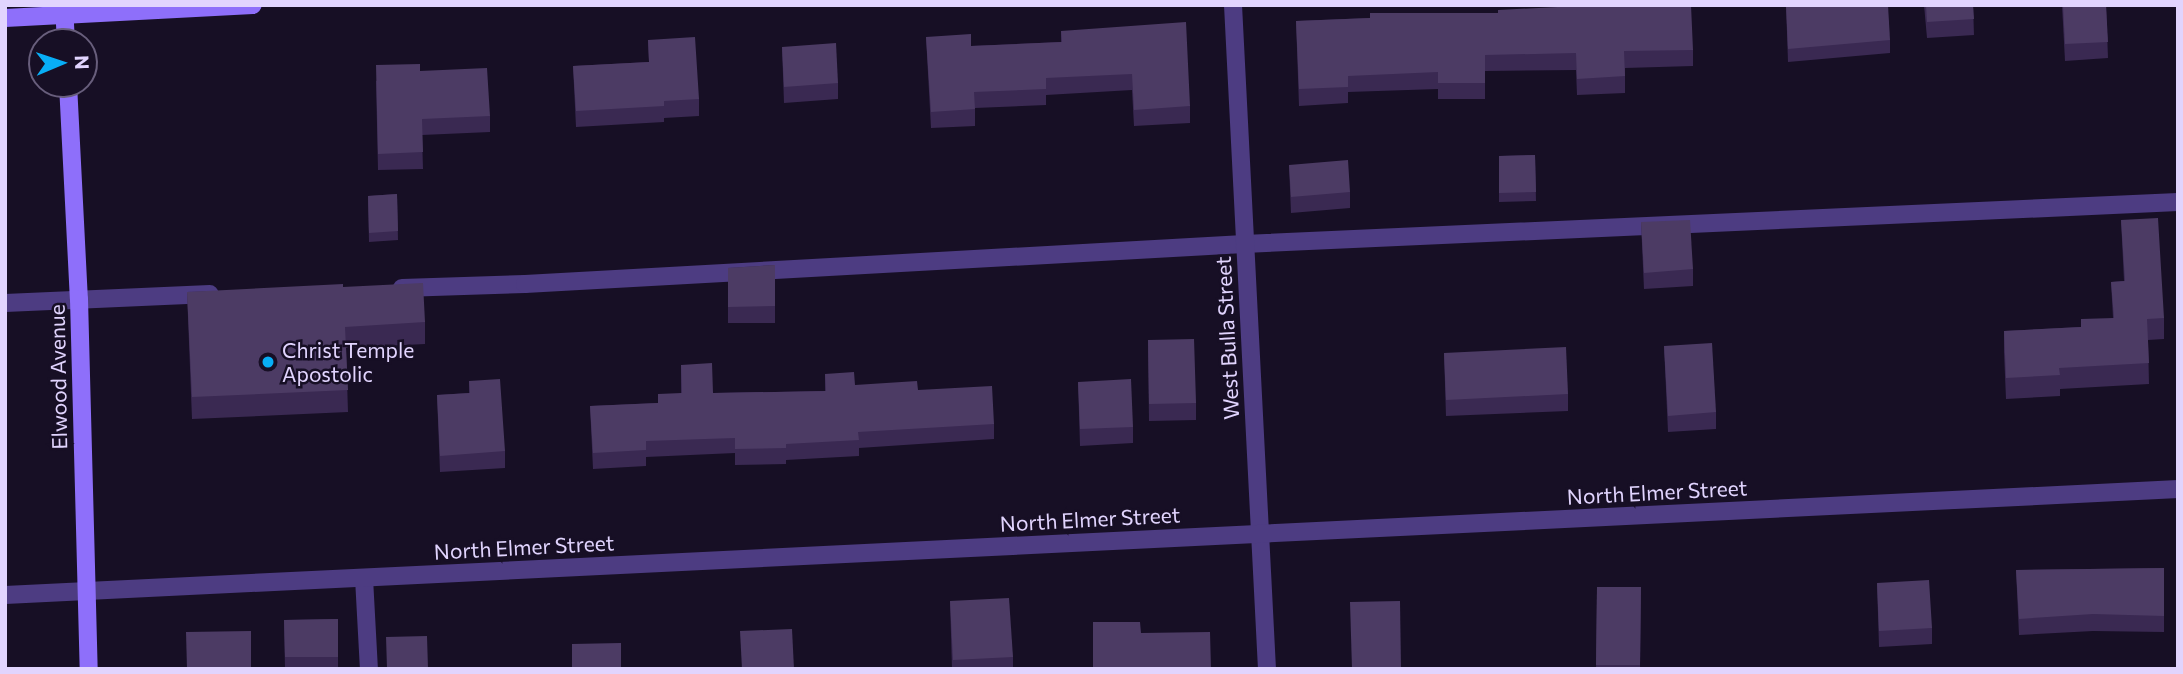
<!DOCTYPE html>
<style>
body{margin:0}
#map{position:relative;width:2183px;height:674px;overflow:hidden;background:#170f25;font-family:Commissioner,sans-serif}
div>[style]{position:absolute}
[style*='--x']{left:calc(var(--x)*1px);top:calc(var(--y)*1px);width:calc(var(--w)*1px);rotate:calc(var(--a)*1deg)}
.lane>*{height:18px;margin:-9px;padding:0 9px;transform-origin:9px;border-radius:9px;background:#4d3c82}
.street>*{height:18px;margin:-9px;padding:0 9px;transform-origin:9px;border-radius:9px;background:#4d3c82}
.secondary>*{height:18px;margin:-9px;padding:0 9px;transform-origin:9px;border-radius:9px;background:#8e6ffa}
.wall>*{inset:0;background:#3a2952}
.building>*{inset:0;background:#4c3b64}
.dots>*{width:19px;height:19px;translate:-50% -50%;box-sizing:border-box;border:4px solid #170f25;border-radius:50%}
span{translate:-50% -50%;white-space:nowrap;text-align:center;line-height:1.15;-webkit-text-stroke:5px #170f25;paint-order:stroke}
.street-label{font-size:21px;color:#e1d4fe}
.poi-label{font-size:21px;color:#e1d4fe}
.left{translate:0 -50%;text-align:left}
.frame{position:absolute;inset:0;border:7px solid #e1d4fe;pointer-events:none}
.north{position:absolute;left:28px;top:28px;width:70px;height:70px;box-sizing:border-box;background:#170f25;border:2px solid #685e7c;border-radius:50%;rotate:88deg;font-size:19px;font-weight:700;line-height:28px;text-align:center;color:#e1d4fe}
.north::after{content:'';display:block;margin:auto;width:24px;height:32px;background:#08aef6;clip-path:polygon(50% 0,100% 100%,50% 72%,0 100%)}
</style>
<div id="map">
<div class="lane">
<div style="--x:402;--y:288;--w:123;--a:-1.9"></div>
<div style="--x:525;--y:284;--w:720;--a:-3.18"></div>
<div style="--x:1244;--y:244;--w:935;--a:-2.57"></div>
<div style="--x:5;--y:303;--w:205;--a:-2.5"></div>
<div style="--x:364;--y:578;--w:91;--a:86.9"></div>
</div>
<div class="street">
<div style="--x:1233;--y:5;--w:665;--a:87.07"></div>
<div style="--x:5;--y:595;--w:2176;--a:-2.79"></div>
</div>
<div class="secondary">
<div style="--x:64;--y:5;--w:37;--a:87"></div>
<div style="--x:5;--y:18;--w:248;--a:-3"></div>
<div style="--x:68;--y:84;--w:215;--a:87.1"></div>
<div style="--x:79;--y:299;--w:370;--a:88.5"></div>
</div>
<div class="wall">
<div style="clip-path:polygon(1786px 5px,1890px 40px,1890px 53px,1788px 62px)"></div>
<div style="clip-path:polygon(1924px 5px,1973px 5px,1974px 35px,1927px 38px)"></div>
<div style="clip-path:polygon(2062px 5px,2106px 5px,2108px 58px,2065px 61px)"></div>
<div style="clip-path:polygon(1370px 18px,1693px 50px,1693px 66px,1625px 68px,1625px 93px,1577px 95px,1576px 70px,1485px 71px,1485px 99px,1438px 99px,1438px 89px,1348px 92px,1348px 103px,1299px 106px,1296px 21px)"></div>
<div style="clip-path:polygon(1061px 31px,1190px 106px,1190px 123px,1134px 126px,1132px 90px,1046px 95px,1046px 105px,975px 108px,975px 126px,931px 128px,926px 37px,971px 46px,1061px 42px)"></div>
<div style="clip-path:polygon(648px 40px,699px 99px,699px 116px,664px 118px,664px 122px,576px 127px,573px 66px,649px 62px)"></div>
<div style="clip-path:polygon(782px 47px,838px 83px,838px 99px,784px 103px)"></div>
<div style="clip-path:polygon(420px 71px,490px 116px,490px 132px,422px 135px,423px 169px,378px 170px,376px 81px)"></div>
<div style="clip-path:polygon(1535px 155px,1536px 201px,1499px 202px,1499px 156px)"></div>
<div style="clip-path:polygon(1289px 165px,1350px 192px,1350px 208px,1291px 213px)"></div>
<div style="clip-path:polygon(397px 194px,398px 240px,369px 242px,368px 196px)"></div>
<div style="clip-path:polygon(2121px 220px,2164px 318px,2164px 339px,2148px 340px,2149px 384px,2060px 389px,2060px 396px,2006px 399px,2004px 352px,2004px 331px,2081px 327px,2113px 318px,2111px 282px,2124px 281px)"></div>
<div style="clip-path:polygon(1641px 222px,1693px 269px,1693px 286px,1644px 289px)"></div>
<div style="clip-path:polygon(775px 265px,775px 323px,728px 323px,728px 268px)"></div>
<div style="clip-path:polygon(343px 287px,425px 322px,425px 344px,346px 348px,348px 412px,192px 419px,187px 292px)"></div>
<div style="clip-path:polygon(1148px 340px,1196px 403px,1196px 420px,1149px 421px)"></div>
<div style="clip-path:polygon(1664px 346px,1716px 412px,1716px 429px,1668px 432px)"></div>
<div style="clip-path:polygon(1444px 353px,1568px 394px,1568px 411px,1446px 416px)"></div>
<div style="clip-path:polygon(681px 365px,713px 393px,825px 391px,825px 374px,855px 385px,918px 390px,994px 424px,994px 439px,859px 448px,859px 456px,786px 460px,786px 464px,735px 465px,735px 453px,646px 457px,646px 466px,593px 469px,590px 406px,658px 403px,681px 393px)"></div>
<div style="clip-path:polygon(469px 381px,505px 451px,505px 468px,440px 472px,437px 395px,469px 393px)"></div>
<div style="clip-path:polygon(1078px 382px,1133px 427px,1133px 443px,1080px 446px)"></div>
<div style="clip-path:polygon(2164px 568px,2164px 632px,2093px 631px,2019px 635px,2016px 570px)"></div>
<div style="clip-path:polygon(1877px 583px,1932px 628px,1932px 644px,1879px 647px)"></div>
<div style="clip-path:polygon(1597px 587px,1641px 587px,1640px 669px,1596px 669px)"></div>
<div style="clip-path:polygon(950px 601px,1013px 657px,1013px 669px,952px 669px)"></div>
<div style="clip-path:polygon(338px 619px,338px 669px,285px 669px,284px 620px)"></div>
</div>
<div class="building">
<div style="clip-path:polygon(1596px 5px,1691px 5px,1693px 50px,1624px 51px,1625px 76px,1577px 79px,1576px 53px,1485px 55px,1485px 83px,1438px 83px,1438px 72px,1348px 76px,1348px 87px,1299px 89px,1296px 21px,1370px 18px,1370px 13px,1498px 13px,1498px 10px)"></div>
<div style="clip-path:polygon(1786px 5px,1888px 5px,1890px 40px,1788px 49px)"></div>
<div style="clip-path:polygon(1926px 5px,1973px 5px,1974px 19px,1927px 22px)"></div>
<div style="clip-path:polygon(2063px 5px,2106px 5px,2108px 42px,2065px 44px)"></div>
<div style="clip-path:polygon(1186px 22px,1190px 106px,1134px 110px,1132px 74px,1046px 78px,1046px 89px,974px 92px,975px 109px,931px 112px,926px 37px,971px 34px,971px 46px,1062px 42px,1061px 31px)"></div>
<div style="clip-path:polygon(695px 37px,699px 99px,664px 101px,664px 106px,576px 111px,573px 66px,649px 62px,648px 40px)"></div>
<div style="clip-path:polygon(836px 43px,838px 83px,784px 87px,782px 47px)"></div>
<div style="clip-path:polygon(420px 64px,420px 71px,487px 68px,490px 116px,422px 119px,423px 152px,378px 154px,376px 65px)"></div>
<div style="clip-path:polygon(1535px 155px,1536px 192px,1499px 193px,1499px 156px)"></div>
<div style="clip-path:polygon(1348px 160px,1350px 192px,1291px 197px,1289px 165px)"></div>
<div style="clip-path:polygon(397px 194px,398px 231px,369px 233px,368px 196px)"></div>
<div style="clip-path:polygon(2158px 218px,2164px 318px,2147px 319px,2149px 363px,2059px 368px,2060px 375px,2006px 378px,2004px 331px,2081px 327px,2081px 319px,2114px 318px,2111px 282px,2125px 281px,2121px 220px)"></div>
<div style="clip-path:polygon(1690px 220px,1693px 269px,1644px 273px,1641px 222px)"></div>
<div style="clip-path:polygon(775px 265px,775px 306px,728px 307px,728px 268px)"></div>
<div style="clip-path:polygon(423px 283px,425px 322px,345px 327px,348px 390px,192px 397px,187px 292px,343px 284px,343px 287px)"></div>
<div style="clip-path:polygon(1194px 339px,1196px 403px,1149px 404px,1148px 340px)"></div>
<div style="clip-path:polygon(1712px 343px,1716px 412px,1668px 416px,1664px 346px)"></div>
<div style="clip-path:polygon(1566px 347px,1568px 394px,1446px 400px,1444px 353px)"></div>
<div style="clip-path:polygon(712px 363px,713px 393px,826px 391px,825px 374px,854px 372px,855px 385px,917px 381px,918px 390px,992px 386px,994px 424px,858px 432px,859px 440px,786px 444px,786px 448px,735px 449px,735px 438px,646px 441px,646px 450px,593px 453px,590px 406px,658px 403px,658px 394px,682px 393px,681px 365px)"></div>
<div style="clip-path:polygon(500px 379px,505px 451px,440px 456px,437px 395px,470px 393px,469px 381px)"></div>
<div style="clip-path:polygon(1131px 379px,1133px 427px,1080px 429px,1078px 382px)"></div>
<div style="clip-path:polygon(2164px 568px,2164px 616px,2093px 614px,2019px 619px,2016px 570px)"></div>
<div style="clip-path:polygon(1929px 580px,1932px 628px,1879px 631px,1877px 583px)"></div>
<div style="clip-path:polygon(1597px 587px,1641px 587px,1640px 665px,1596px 665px)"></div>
<div style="clip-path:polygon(1009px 598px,1013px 657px,953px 660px,950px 601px)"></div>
<div style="clip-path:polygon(1400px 601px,1401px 669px,1352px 669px,1350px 602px)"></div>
<div style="clip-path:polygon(338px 619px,338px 657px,285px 657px,284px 620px)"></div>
<div style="clip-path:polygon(1093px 622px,1140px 622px,1141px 633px,1210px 632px,1211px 669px,1093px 669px)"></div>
<div style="clip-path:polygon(792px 629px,794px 669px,742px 669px,740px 631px)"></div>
<div style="clip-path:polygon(251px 631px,251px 669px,187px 669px,186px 632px)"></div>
<div style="clip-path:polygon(427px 636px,428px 669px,387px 669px,386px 637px)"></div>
<div style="clip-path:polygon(621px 643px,621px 669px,572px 669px,572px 644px)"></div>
</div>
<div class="dots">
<div style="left:268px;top:362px;background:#08aef6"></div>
</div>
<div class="street-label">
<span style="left:1227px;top:338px;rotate:-93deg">West Bulla Street</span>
<span style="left:58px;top:377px;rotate:-91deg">Elwood Avenue</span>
<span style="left:1657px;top:492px;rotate:-3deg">North Elmer Street</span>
<span style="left:1090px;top:519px;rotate:-3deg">North Elmer Street</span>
<span style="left:524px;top:547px;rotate:-3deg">North Elmer Street</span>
</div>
<div class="poi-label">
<span class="left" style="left:282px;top:362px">Christ Temple<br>Apostolic</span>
</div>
<div class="frame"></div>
<div class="north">N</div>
</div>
